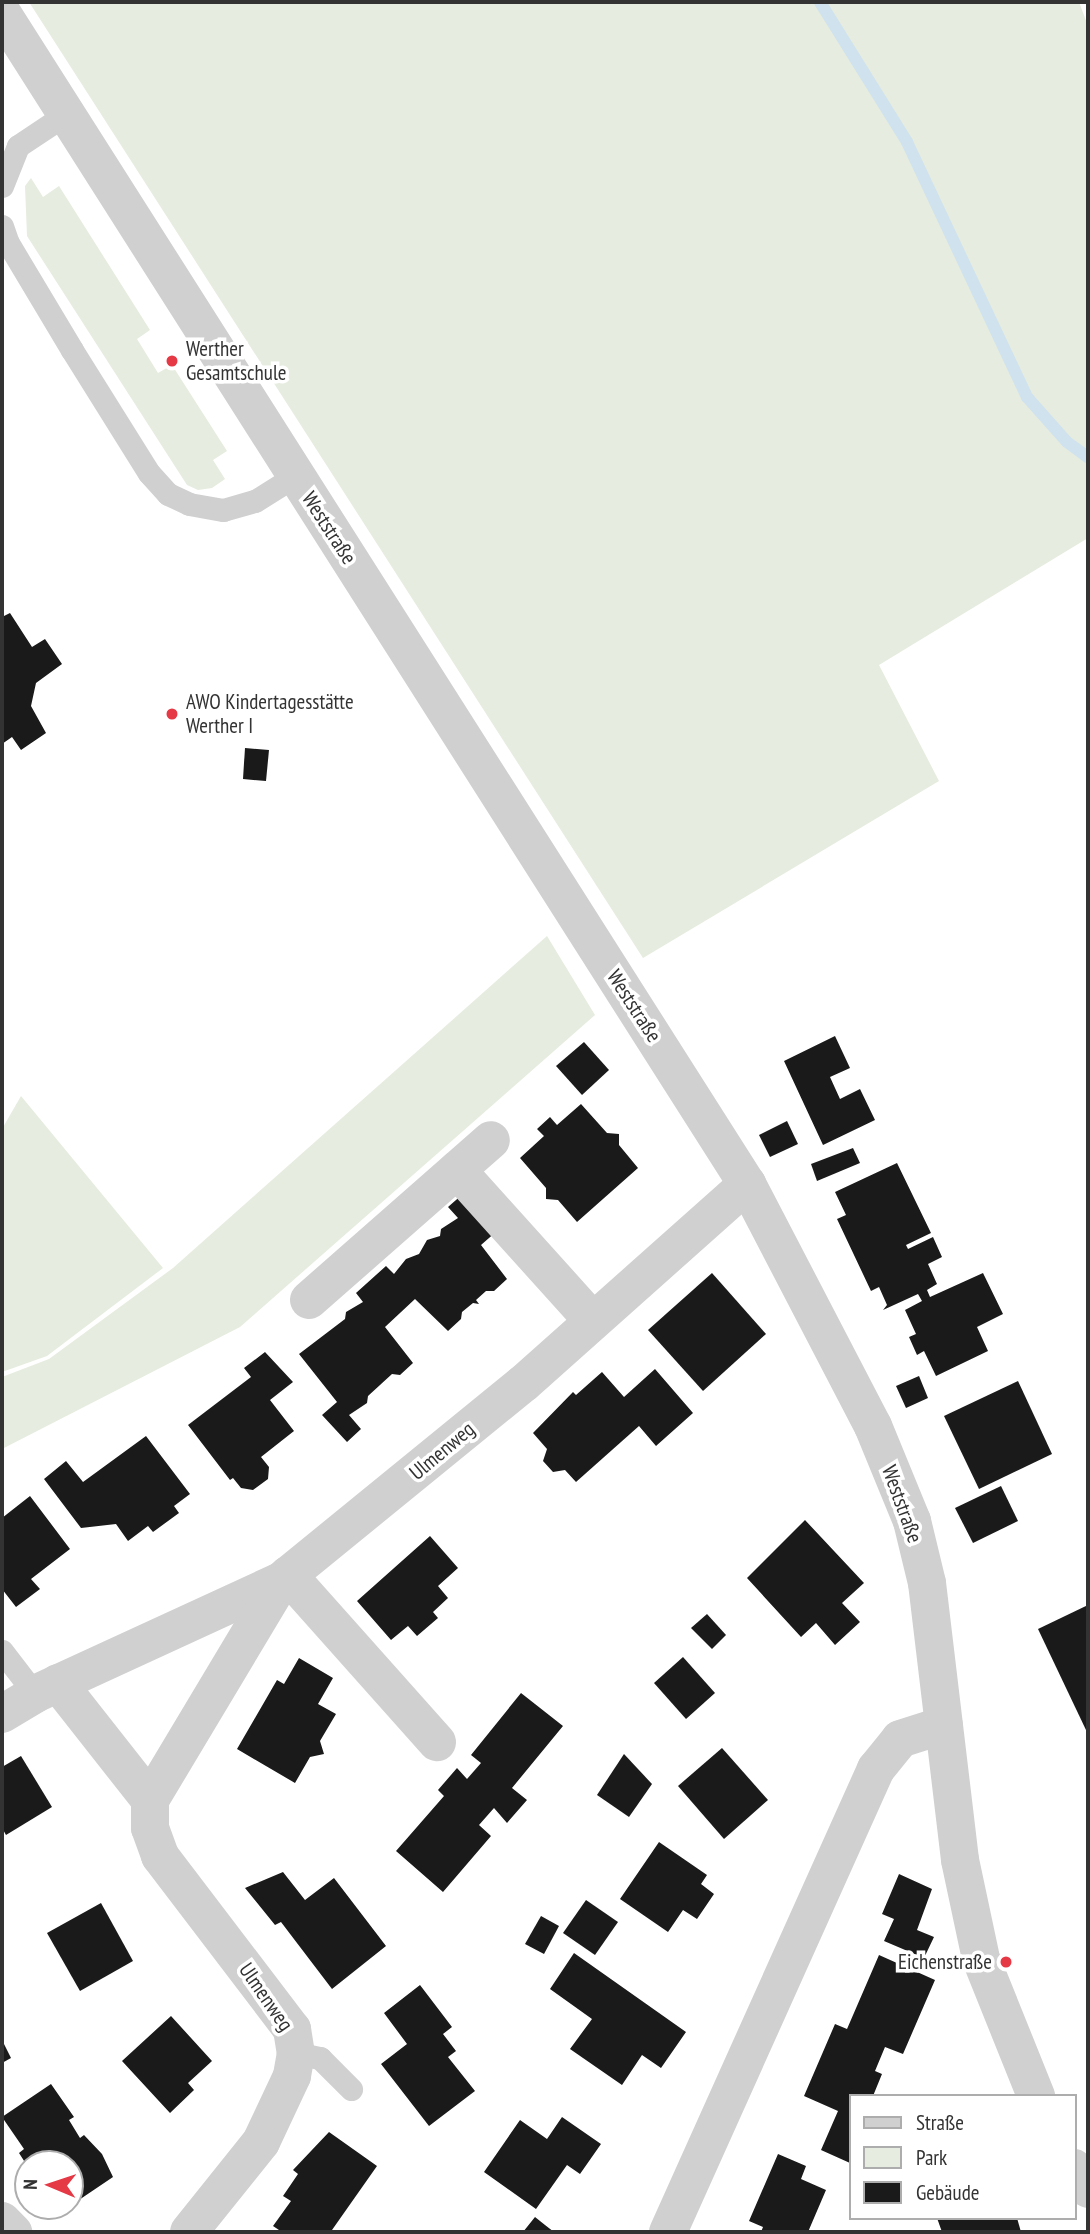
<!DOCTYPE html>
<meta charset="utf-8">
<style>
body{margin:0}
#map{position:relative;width:1090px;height:2234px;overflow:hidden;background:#fff;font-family:"PT Sans Narrow",sans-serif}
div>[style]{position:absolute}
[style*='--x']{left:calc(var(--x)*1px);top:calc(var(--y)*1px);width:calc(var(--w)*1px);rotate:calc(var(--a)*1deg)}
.green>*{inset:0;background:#e6ecdf}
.stream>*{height:12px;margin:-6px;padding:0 6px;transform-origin:6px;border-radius:6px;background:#cfe2ee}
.building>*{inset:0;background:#1a1a1a}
.lane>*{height:23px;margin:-11.5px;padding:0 11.5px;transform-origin:11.5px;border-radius:11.5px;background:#d0d0d0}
.street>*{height:38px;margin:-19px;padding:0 19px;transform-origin:19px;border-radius:19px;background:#d0d0d0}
.dots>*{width:19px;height:19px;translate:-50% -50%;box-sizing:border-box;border:4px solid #fff;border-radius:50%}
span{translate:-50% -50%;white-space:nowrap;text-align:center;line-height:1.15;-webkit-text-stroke:7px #fff;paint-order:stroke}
.poi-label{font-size:21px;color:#333}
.left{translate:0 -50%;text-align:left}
.right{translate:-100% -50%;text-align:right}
.street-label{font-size:21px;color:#333}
.frame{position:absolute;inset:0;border:4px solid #333;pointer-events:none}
.legend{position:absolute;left:849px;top:2094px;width:228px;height:126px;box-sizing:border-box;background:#fff;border:2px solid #adadad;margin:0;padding:9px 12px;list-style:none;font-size:21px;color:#333}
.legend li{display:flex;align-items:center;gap:14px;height:35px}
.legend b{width:35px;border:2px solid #adadad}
.north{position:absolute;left:14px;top:2150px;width:70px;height:70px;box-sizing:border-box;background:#fff;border:2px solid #adadad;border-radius:50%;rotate:272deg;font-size:19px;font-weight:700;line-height:28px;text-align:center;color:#333}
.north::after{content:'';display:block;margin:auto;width:24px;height:32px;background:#e63946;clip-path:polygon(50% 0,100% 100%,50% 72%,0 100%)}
</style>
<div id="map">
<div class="green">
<div style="clip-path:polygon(29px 2px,1079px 2px,1088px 26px,1088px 538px,879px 665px,939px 781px,643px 958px)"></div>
<div style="clip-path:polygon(31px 178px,43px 197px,59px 186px,150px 330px,137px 339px,158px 373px,172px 365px,227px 451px,213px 460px,225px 479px,212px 488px,198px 490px,187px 485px,27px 236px,25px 186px)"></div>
<div style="clip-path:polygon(547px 936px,595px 1015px,240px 1327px,2px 1449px,2px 1377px,49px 1359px,173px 1268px)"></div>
<div style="clip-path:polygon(21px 1096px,163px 1268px,47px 1356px,2px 1372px,2px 1129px)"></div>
</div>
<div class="stream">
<div style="--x:820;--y:2;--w:165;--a:58.1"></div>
<div style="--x:907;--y:142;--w:282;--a:64.8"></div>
<div style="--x:1027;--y:397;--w:60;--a:48.4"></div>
<div style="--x:1067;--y:442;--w:26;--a:36"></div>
</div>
<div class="building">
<div style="clip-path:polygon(10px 613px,32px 647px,45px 639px,62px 664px,36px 683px,31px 706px,46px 733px,21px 750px,12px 737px,2px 744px,2px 617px)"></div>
<div style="clip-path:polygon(245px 748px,269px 750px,266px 781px,243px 779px)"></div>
<div style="clip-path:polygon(835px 1036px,850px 1068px,830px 1077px,840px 1099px,860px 1089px,875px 1120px,823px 1145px,784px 1061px)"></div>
<div style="clip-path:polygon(584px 1042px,609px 1070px,582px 1095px,556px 1066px)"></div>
<div style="clip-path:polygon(581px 1104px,607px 1133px,619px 1134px,619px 1145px,638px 1168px,577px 1222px,558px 1200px,546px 1199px,546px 1188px,520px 1158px,544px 1136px,537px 1129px,550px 1117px,557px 1125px)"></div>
<div style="clip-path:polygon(787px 1121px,798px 1144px,770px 1157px,759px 1135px)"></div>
<div style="clip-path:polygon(853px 1148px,860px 1163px,817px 1181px,811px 1164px)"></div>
<div style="clip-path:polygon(897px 1163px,931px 1233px,906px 1245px,908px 1249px,933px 1237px,942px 1257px,928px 1264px,937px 1284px,927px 1290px,930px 1297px,983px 1273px,1003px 1314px,977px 1327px,988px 1351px,936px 1376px,924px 1351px,917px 1355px,909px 1337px,916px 1334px,905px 1310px,922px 1301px,918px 1294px,883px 1310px,887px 1305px,879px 1287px,871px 1291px,837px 1219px,846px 1215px,835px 1192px)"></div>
<div style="clip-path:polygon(464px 1193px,497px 1231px,481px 1245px,507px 1279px,494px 1291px,486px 1291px,476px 1300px,479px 1304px,473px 1303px,462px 1312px,461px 1319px,448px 1331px,415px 1299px,385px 1327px,413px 1363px,400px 1375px,392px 1374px,368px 1396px,367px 1403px,349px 1415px,361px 1429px,347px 1442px,322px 1415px,337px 1402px,299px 1354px,345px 1319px,346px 1312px,363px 1302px,356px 1293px,386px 1266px,394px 1274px,406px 1259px,419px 1254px,427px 1240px,440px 1236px,441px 1229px,458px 1218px,448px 1207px)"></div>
<div style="clip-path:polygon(712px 1273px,766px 1334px,703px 1391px,648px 1330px)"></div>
<div style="clip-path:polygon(265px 1352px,293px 1382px,270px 1400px,294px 1431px,261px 1457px,269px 1467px,268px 1479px,253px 1490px,241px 1488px,233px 1478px,230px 1480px,188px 1425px,251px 1377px,244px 1368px)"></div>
<div style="clip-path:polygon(655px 1369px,693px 1413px,656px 1446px,639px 1426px,576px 1482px,565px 1470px,553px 1472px,543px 1461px,547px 1449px,533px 1433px,573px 1392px,576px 1395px,602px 1372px,624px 1397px)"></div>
<div style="clip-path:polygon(919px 1376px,928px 1398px,906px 1408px,896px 1386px)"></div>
<div style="clip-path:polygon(1018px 1381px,1052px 1454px,979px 1489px,944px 1416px)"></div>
<div style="clip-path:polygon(146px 1436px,190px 1494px,174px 1506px,179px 1513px,153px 1532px,148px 1526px,128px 1541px,116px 1524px,81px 1528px,44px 1479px,66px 1461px,83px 1482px)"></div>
<div style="clip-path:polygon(1001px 1486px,1018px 1521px,973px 1543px,955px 1508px)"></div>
<div style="clip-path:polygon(30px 1496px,70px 1549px,31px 1579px,40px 1589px,16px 1607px,2px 1589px,2px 1518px)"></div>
<div style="clip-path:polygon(805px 1520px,864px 1583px,842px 1603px,860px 1622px,835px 1645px,816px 1623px,801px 1637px,747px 1578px)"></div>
<div style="clip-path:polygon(430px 1536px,458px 1568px,438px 1586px,448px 1598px,433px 1612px,438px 1618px,417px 1636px,408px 1626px,391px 1640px,357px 1601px)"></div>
<div style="clip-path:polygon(1088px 1605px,1088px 1729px,1086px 1730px,1038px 1629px)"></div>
<div style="clip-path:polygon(707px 1614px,726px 1635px,712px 1649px,691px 1628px)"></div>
<div style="clip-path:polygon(683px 1657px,715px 1693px,686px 1719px,654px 1683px)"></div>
<div style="clip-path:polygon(299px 1658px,333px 1678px,318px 1704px,336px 1714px,320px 1741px,324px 1754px,310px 1757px,295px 1783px,237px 1749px,277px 1680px,284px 1684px)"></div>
<div style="clip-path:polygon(521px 1693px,563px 1726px,512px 1788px,527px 1800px,507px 1823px,494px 1808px,479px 1825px,491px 1836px,443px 1892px,396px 1851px,444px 1796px,438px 1790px,457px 1768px,467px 1779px,481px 1763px,471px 1755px)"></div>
<div style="clip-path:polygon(722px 1748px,768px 1800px,724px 1839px,678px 1786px)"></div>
<div style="clip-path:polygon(624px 1754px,652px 1784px,629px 1817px,597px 1795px)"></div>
<div style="clip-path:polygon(21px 1756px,52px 1807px,6px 1835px,2px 1828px,2px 1767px)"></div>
<div style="clip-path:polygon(659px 1842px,707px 1875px,701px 1884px,714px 1894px,697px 1919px,683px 1910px,668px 1932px,620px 1899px)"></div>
<div style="clip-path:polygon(283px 1872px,305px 1900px,334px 1878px,386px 1946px,332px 1989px,281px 1922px,275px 1925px,245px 1888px)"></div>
<div style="clip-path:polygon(899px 1874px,932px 1889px,917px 1930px,934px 1937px,924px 1958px,884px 1941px,894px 1919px,882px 1914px)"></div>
<div style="clip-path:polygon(586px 1900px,618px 1922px,595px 1955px,563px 1933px)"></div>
<div style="clip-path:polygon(101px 1903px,133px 1961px,80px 1991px,47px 1933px)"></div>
<div style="clip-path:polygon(541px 1916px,559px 1926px,544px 1954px,525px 1944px)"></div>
<div style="clip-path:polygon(574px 1953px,686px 2032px,661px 2068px,642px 2055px,622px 2085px,570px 2049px,592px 2019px,550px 1989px)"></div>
<div style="clip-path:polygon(879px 1955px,935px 1980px,903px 2054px,885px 2047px,875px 2071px,882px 2074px,873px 2096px,850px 2096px,850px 2163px,821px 2150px,838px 2111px,804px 2096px,835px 2024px,847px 2029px)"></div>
<div style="clip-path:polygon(420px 1985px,452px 2027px,443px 2034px,456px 2051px,448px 2057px,475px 2091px,429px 2126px,381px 2064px,407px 2044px,384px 2013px)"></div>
<div style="clip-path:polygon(171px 2016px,212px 2061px,188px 2083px,194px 2090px,170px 2113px,122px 2061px)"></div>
<div style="clip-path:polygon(2px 2040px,11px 2058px,2px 2063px)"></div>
<div style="clip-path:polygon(51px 2084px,74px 2117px,69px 2120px,80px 2138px,84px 2135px,102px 2154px,113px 2177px,70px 2206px,70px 2164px,26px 2164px,19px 2153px,24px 2149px,2px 2117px)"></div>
<div style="clip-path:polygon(562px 2117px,601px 2144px,580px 2174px,567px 2165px,536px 2209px,484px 2172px,520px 2120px,547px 2139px)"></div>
<div style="clip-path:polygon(329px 2132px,377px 2166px,332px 2230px,335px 2232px,282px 2232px,273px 2226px,291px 2201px,283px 2196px,298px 2174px,293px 2170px)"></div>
<div style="clip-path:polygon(778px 2154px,806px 2166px,801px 2179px,826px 2190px,808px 2232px,761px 2232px,763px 2227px,749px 2221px)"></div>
<div style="clip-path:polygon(535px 2217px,545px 2225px,554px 2232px,523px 2232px)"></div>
<div style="clip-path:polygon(937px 2218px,1017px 2218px,1021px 2232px,942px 2232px)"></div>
</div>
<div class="lane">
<div style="--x:2;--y:186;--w:43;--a:-68.2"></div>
<div style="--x:18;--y:146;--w:58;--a:-33.7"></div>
<div style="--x:2;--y:226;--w:18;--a:71"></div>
<div style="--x:8;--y:243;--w:125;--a:59.1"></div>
<div style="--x:72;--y:350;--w:145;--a:58"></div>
<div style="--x:149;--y:473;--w:28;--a:48"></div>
<div style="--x:168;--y:494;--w:23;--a:25"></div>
<div style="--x:189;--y:504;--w:35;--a:10"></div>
<div style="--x:223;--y:510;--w:33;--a:-16"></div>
<div style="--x:255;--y:501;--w:47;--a:-32"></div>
<div style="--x:2;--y:1651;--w:54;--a:52.5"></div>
<div style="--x:296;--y:2053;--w:25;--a:12"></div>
<div style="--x:320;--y:2058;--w:44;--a:45"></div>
</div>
<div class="street">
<div style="--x:2;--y:13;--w:1388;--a:57.54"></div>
<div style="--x:747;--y:1184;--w:273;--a:62.5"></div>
<div style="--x:873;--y:1426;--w:103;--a:67.7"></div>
<div style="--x:912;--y:1521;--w:64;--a:76.4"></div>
<div style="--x:927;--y:1583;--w:279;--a:83.2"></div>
<div style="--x:960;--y:1860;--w:101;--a:78"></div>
<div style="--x:981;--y:1959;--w:148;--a:68.1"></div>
<div style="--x:457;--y:1170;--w:202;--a:48"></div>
<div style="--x:309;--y:1300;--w:242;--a:-41.3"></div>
<div style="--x:288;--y:1575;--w:224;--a:48.3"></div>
<div style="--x:58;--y:1683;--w:149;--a:51.8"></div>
<div style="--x:150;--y:1800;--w:28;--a:90"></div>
<div style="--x:150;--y:1828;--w:30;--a:70"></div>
<div style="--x:160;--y:1856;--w:218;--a:52.7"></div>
<div style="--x:292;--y:2029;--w:24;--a:81"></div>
<div style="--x:296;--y:2053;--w:23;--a:100"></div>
<div style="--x:292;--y:2076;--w:73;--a:115.2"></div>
<div style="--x:261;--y:2142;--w:115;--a:128.7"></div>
<div style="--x:2;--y:1714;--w:39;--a:-31"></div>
<div style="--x:35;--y:1694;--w:271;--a:-24.7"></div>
<div style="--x:281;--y:1581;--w:313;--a:-39.2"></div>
<div style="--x:524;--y:1383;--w:299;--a:-41.7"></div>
<div style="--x:150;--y:1800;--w:255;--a:-59.1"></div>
<div style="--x:1074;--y:2168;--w:25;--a:56"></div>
<div style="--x:2;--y:2221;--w:16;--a:45"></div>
<div style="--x:668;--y:2232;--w:508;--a:-65.81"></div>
<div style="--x:876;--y:1769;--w:38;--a:-51"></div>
<div style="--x:900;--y:1739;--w:46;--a:-17.7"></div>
</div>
<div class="dots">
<div style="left:172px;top:361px;background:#e63946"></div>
<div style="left:172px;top:714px;background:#e63946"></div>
<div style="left:1006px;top:1962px;background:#e63946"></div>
</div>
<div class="poi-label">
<span class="left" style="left:186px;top:361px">Werther<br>Gesamtschule</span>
<span class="left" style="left:186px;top:714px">AWO Kindertagesstätte<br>Werther I</span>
<span class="right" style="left:992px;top:1962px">Eichenstraße</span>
</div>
<div class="street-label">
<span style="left:329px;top:528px;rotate:57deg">Weststraße</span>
<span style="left:634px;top:1006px;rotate:57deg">Weststraße</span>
<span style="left:442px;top:1451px;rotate:-40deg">Ulmenweg</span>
<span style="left:902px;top:1504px;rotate:70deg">Weststraße</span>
<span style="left:266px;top:1997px;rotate:55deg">Ulmenweg</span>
</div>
<div class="frame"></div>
<ul class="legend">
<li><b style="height:9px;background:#d0d0d0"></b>Straße</li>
<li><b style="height:19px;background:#e6ecdf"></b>Park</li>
<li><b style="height:19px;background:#1a1a1a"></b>Gebäude</li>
</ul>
<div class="north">N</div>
</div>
